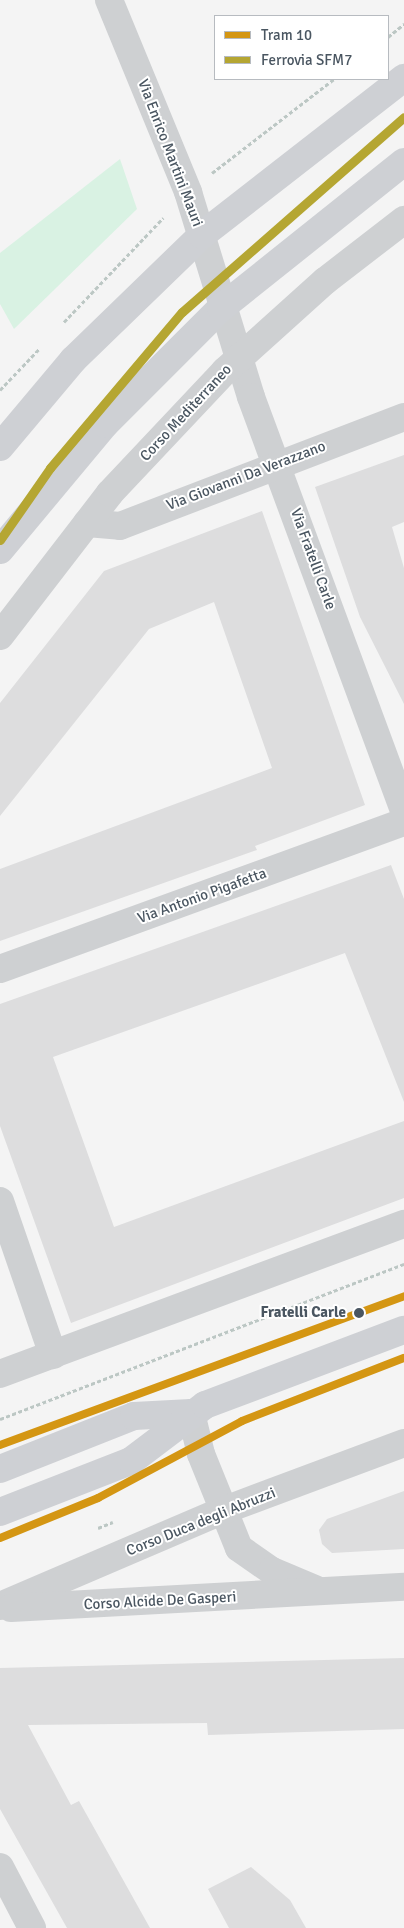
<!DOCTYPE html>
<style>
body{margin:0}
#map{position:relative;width:404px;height:1928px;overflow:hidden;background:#f4f4f4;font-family:Signika,sans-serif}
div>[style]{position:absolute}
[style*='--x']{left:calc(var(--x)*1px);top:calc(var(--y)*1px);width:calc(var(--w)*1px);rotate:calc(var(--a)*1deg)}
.green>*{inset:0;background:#d9f2e3}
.building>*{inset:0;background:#ddddde}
.path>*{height:3px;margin-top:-1.5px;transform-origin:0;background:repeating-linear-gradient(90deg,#bcc7c4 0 4px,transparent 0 6.5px)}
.minor>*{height:28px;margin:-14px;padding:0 14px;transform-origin:14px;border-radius:14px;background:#ced0d2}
.tertiary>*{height:28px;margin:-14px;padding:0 14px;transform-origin:14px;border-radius:14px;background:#ced0d2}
.secondary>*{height:28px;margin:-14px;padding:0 14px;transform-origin:14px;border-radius:14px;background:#ced0d4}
.rail-1>*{height:9px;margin:-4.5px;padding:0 4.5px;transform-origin:4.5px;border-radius:4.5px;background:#b5a632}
.tram-1>*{height:8px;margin:-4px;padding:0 4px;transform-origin:4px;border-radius:4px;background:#d49613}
.dots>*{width:14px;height:14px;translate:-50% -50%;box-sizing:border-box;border:2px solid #fff;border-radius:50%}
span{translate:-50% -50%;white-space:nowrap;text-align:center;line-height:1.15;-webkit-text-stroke:4px #fff;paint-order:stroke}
.street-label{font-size:15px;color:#4a5661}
.stop-label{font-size:15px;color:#4a5661;font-weight:700}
.right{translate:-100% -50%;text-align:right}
.legend{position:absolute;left:214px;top:15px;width:175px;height:65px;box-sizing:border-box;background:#fff;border:1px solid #b7bbc0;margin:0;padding:6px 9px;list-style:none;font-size:15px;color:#4a5661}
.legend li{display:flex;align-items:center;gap:10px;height:25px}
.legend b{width:25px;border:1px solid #b7bbc0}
</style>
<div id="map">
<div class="green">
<div style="clip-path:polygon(120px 159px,137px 209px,14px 329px,0 304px,0 253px)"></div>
</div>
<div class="building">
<div style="clip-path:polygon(404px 455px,404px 522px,392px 527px,404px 568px,404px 704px,360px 617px,315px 487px)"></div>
<div style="clip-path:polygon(262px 511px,365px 805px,255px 846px,257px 850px,0 941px,0 869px,272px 768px,214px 602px,149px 629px,0 816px,0 703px,104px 571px)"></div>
<div style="clip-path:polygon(391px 865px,404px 899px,404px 1102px,345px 953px,53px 1057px,114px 1227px,404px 1121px,404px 1198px,71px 1323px,0 1126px,0 1004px)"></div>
<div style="clip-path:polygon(404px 1491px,404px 1549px,332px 1553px,322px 1544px,319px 1530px,327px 1519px)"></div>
<div style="clip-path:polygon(404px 1658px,404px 1729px,208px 1735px,207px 1723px,28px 1725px,71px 1805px,79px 1801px,150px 1928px,67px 1928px,0 1809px,0 1668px)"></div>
<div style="clip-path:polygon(251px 1867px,290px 1900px,306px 1928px,229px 1928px,208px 1889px)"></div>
</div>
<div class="path">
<div style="--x:388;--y:37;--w:21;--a:-39"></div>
<div style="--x:212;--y:173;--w:154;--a:-37.6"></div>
<div style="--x:64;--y:322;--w:144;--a:-46.4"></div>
<div style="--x:0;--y:390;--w:57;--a:-46.4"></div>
<div style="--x:0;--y:1419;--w:433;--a:-21"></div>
<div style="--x:98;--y:1528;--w:16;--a:-22"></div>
</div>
<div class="minor">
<div style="--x:109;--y:0;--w:208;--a:67.6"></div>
<div style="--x:188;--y:192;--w:214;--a:72.9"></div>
<div style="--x:251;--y:397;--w:441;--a:69.7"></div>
<div style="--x:87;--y:523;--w:33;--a:5"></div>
<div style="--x:120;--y:526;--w:304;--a:-21"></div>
<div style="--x:0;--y:636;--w:180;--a:-52.4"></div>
<div style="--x:110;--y:493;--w:168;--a:-46.7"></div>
<div style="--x:225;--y:371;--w:135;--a:-42"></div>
<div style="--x:325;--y:281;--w:100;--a:-37.7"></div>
<div style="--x:0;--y:969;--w:430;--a:-20"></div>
<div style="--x:0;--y:1201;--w:163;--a:71"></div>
<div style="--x:0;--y:1374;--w:431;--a:-20.4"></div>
<div style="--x:191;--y:1413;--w:42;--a:76.3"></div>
<div style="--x:201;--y:1454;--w:101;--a:68"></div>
<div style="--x:239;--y:1548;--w:40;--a:34.9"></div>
<div style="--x:272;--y:1571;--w:47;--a:22.7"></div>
<div style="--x:0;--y:1606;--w:241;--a:-23.2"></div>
<div style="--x:222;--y:1511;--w:194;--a:-20.5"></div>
<div style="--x:11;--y:1608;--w:394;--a:-3.1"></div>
</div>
<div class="tertiary">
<div style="--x:0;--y:1867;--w:69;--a:62.3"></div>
</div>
<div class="secondary">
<div style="--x:0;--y:447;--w:114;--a:-50"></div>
<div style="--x:73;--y:360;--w:180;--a:-44.1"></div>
<div style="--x:202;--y:235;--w:256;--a:-37.9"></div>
<div style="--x:0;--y:550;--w:164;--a:-50.2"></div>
<div style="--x:105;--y:424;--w:164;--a:-45"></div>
<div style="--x:221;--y:308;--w:234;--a:-38.6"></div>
<div style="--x:0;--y:1469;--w:144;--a:-21.6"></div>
<div style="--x:134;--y:1416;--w:57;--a:-3"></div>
<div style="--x:0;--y:1512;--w:141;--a:-21.3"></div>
<div style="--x:131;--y:1461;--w:93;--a:-37.1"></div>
<div style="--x:205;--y:1405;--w:213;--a:-20.7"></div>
</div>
<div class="rail-1">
<div style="--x:0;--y:540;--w:88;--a:-55.2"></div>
<div style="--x:50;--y:468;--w:204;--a:-49.8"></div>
<div style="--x:182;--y:312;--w:295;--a:-41.3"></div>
</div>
<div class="tram-1">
<div style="--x:0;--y:1445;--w:431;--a:-20.2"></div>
<div style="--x:0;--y:1538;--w:106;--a:-22.2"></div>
<div style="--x:98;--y:1498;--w:163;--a:-28.1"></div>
<div style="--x:242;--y:1421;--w:174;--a:-21.3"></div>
</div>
<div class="dots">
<div style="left:359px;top:1313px;background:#4a5661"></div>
</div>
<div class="street-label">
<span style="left:170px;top:153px;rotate:69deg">Via Enrico Martini Mauri</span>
<span style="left:186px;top:413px;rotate:-47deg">Corso Mediterraneo</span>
<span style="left:246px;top:476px;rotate:-21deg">Via Giovanni Da Verazzano</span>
<span style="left:313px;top:559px;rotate:70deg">Via Fratelli Carle</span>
<span style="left:202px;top:896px;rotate:-20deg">Via Antonio Pigafetta</span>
<span style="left:201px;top:1522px;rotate:-22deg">Corso Duca degli Abruzzi</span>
<span style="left:160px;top:1601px;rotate:-3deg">Corso Alcide De Gasperi</span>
</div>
<div class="stop-label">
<span class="right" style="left:346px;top:1313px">Fratelli Carle</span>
</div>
<ul class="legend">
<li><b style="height:6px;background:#d49613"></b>Tram 10</li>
<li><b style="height:6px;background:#b5a632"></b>Ferrovia SFM7</li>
</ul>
</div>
